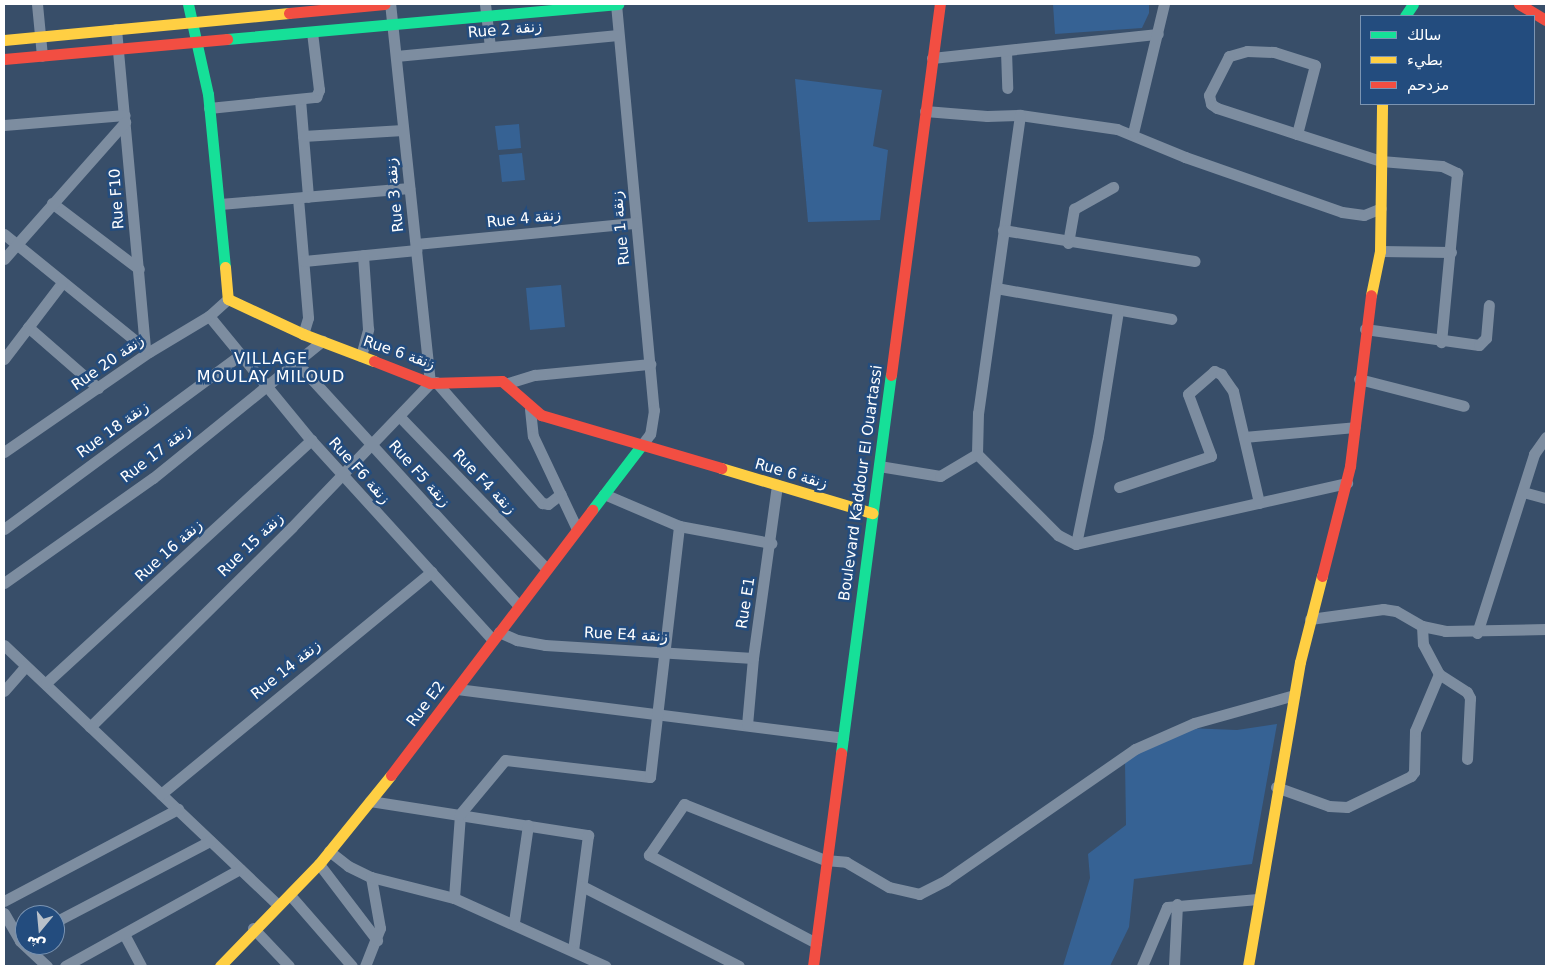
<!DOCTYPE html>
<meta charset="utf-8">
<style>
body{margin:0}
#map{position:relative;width:1550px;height:970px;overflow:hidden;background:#384e69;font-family:"DejaVu Sans",Vazirmatn,sans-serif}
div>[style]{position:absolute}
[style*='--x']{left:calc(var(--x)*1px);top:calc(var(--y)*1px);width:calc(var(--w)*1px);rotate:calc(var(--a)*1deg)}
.green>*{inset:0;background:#366294}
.street>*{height:11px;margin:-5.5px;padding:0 5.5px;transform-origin:5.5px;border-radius:5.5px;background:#7d8da0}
.fast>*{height:11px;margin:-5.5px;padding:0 5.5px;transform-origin:5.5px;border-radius:5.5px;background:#16e098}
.slow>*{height:11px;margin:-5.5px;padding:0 5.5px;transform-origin:5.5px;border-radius:5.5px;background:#ffcf43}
.jam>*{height:11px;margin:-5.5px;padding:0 5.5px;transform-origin:5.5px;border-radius:5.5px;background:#f24e42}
span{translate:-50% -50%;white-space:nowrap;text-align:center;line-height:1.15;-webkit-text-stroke:5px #234c7e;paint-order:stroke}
.street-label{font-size:15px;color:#fff}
.neighbourhood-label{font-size:16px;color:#fff;letter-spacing:1px}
.frame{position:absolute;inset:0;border:5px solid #fff;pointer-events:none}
.legend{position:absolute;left:1360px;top:15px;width:175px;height:90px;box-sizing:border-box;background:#234c7e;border:1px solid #7b94b2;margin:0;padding:6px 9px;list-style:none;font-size:15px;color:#fff}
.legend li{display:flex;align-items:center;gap:10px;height:25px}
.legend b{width:25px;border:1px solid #7b94b2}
.north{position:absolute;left:15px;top:905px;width:50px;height:50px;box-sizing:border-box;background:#234c7e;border:1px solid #7b94b2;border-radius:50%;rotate:197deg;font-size:14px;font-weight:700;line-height:20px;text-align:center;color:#fff}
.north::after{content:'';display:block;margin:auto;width:18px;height:22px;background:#b9c1ca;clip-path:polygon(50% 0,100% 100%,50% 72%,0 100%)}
</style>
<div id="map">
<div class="green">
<div style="clip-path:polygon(1053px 4px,1149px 4px,1149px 13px,1142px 28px,1055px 34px)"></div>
<div style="clip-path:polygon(795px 79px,882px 90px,873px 146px,888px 150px,880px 220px,808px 222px)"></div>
<div style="clip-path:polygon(519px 124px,521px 148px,498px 150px,495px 126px)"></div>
<div style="clip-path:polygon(522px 153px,525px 180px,502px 182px,499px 155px)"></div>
<div style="clip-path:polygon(561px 285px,565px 327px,530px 330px,526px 288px)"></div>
<div style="clip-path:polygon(1277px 724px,1252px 864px,1134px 879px,1129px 927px,1110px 966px,1063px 966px,1090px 878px,1088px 854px,1126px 825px,1125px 762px,1144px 744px,1187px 728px,1237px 730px)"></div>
</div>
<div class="street">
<div style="--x:37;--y:4;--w:52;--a:84.5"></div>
<div style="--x:485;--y:4;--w:43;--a:83.4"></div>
<div style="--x:616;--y:4;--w:408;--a:84.7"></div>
<div style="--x:654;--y:410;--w:24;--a:99"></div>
<div style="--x:650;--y:434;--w:15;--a:127"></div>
<div style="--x:116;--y:29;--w:320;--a:84.8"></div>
<div style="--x:1006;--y:51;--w:37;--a:88"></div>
<div style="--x:396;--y:56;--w:223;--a:-5.4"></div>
<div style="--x:932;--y:58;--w:227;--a:-6.1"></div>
<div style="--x:300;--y:99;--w:98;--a:85.3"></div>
<div style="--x:209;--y:108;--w:108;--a:-5.9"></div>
<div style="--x:316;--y:97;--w:8;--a:-67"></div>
<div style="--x:319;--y:90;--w:58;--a:-96.9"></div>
<div style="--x:925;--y:111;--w:62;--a:4.6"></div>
<div style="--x:987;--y:116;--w:33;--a:-2"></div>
<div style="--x:1020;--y:115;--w:98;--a:8.2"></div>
<div style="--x:1117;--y:129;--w:74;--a:22.4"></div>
<div style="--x:1185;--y:157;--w:166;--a:19.3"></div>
<div style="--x:1342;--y:212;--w:22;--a:8"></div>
<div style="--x:1364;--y:215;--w:18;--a:-22"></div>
<div style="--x:1020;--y:115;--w:301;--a:98"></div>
<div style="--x:978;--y:413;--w:41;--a:91.4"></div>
<div style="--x:977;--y:454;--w:115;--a:45"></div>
<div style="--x:1058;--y:535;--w:20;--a:27"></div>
<div style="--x:1076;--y:544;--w:278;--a:-12.7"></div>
<div style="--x:4;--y:125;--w:121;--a:-4.7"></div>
<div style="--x:1133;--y:133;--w:133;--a:-76.5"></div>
<div style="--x:1297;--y:134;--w:71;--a:-75.4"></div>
<div style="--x:1315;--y:65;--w:43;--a:-162.4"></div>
<div style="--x:1274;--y:52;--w:27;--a:-178"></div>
<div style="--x:1247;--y:51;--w:19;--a:164"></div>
<div style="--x:1229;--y:56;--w:44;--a:117.1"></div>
<div style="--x:1209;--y:95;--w:9;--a:77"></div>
<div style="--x:1211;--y:104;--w:7;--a:34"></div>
<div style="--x:1217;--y:108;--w:84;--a:18"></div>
<div style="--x:1297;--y:134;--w:88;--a:17.8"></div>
<div style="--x:1381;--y:161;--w:61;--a:4.7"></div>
<div style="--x:1442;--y:166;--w:17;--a:25"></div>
<div style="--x:1457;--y:173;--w:170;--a:95.4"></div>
<div style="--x:303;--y:136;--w:100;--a:-3.4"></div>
<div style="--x:298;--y:198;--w:120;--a:85.2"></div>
<div style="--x:308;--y:318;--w:17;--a:107"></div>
<div style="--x:52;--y:203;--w:109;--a:37.2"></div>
<div style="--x:220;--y:204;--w:190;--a:-4.8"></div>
<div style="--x:1003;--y:230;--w:194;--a:9.2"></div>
<div style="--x:4;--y:234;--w:186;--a:39.1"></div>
<div style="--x:1068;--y:243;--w:35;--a:-80"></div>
<div style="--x:1074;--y:209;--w:45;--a:-29.4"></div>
<div style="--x:416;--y:244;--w:221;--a:-5.5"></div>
<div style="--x:1380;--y:251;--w:71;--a:0.8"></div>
<div style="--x:4;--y:259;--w:183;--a:-48.5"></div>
<div style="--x:304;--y:261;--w:113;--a:-5.6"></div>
<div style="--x:996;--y:288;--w:178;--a:10"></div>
<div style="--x:209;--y:316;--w:161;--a:50.6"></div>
<div style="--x:311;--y:440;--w:270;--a:47.7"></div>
<div style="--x:28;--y:327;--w:93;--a:41.1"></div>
<div style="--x:1365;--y:329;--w:115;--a:8"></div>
<div style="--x:1479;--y:345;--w:10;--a:-45"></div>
<div style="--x:1486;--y:338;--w:33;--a:-85"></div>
<div style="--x:361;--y:356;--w:28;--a:-75"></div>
<div style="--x:368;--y:329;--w:74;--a:-93.9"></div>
<div style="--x:4;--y:359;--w:96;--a:-52.7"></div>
<div style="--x:298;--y:364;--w:326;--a:47.6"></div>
<div style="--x:1359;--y:379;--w:108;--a:14.4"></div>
<div style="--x:436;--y:382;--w:161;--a:48.8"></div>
<div style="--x:542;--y:503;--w:6;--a:9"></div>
<div style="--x:548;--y:504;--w:16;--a:-38"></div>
<div style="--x:508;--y:383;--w:28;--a:-17"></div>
<div style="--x:535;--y:375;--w:116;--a:-5.5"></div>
<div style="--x:530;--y:409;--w:27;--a:84"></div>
<div style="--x:533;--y:436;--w:103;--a:64.7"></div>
<div style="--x:400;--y:417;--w:210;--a:46"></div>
<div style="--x:1244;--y:437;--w:111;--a:-5.1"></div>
<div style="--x:4;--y:452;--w:176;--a:-34.6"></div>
<div style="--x:149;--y:352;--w:70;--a:-31"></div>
<div style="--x:209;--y:316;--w:25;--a:-42"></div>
<div style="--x:879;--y:466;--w:62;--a:9.3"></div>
<div style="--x:940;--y:476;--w:43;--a:-30.7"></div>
<div style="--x:1119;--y:487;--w:97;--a:-18.6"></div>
<div style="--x:1211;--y:456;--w:66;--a:-110.4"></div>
<div style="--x:1188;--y:394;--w:35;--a:-41"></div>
<div style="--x:1214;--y:371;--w:8;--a:23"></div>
<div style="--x:1221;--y:374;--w:21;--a:55"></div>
<div style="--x:1233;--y:391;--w:115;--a:76.9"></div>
<div style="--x:1523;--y:492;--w:24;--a:15"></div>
<div style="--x:604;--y:494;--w:82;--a:23.1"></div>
<div style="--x:679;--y:526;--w:94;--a:10.5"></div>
<div style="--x:4;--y:529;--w:293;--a:-36.4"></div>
<div style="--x:1076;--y:544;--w:109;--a:-78.4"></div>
<div style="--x:1098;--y:437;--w:128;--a:-81"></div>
<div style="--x:4;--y:583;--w:182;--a:-35.2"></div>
<div style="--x:153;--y:478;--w:218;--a:-39"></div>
<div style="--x:1310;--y:619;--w:74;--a:-7.8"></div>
<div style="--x:1383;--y:609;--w:13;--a:9"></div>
<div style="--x:1396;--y:611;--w:30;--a:30"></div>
<div style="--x:1422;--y:626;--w:24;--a:12"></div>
<div style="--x:1445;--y:631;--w:101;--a:-1.1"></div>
<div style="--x:1422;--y:626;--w:18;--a:87"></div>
<div style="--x:1423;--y:644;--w:34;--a:62"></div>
<div style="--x:1439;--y:674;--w:33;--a:33"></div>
<div style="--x:1467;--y:692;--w:7;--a:63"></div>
<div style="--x:1470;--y:698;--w:61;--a:92.8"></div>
<div style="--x:499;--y:632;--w:20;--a:24"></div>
<div style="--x:517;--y:640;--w:28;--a:10"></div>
<div style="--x:545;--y:645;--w:208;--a:3.6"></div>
<div style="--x:1477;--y:633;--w:188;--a:-72.3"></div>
<div style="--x:1534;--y:454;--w:21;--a:-55"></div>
<div style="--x:4;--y:645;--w:378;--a:43.5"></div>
<div style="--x:46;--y:683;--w:360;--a:-42.5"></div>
<div style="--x:457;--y:689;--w:389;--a:7.2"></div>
<div style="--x:4;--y:691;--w:33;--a:-49"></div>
<div style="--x:747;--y:725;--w:67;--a:-84.9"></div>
<div style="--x:753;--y:658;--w:175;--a:-82.1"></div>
<div style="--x:90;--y:727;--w:284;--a:-44.7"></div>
<div style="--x:292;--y:527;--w:199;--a:-46.2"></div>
<div style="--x:430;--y:383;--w:381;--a:-96"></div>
<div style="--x:1276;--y:787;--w:56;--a:19.7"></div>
<div style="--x:1329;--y:806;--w:18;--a:3"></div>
<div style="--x:1347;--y:807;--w:71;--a:-25.8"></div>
<div style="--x:1411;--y:776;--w:5;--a:-53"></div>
<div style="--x:1414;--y:772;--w:41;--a:-88.6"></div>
<div style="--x:1415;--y:731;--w:62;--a:-67.2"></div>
<div style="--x:161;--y:794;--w:350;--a:-39.4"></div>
<div style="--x:370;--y:801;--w:221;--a:8.9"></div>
<div style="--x:588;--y:835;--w:116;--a:97.4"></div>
<div style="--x:329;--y:851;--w:24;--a:38"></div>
<div style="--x:348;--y:866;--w:25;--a:26"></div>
<div style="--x:371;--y:877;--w:52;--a:80"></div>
<div style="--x:380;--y:928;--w:41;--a:111.5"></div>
<div style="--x:319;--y:864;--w:96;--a:52.7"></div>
<div style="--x:371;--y:877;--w:86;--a:14.2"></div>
<div style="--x:454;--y:898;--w:166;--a:24.2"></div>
<div style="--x:582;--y:886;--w:176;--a:27"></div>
<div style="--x:290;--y:895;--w:94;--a:48.9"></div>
<div style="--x:454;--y:898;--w:84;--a:-85.9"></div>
<div style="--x:460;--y:814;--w:70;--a:-50.2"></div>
<div style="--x:505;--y:760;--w:146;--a:6.7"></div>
<div style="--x:650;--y:777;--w:253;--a:-83.4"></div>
<div style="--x:4;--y:901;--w:197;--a:-27.9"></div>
<div style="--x:4;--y:913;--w:32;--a:60"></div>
<div style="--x:20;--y:941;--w:37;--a:43"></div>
<div style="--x:55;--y:922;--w:175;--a:-27.6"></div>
<div style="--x:514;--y:922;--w:98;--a:-81.8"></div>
<div style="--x:253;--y:928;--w:52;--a:46.5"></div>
<div style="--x:124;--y:934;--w:36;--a:62"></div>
<div style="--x:816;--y:943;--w:189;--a:-152.2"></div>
<div style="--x:649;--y:855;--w:62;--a:-55.5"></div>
<div style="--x:684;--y:804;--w:152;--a:21.7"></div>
<div style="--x:825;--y:860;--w:21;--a:5"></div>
<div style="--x:846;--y:862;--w:50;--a:30.2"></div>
<div style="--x:889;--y:887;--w:31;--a:13"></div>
<div style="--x:919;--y:894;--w:30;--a:-27"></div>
<div style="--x:946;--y:880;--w:230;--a:-34.7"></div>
<div style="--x:1135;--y:749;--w:64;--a:-23.8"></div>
<div style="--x:1194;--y:723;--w:104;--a:-15.6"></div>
<div style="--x:65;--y:966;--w:200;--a:-29"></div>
<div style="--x:1142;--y:966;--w:64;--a:-67"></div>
<div style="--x:1167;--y:907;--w:91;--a:-5"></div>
<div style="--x:1174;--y:966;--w:62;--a:-87.2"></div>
</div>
<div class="fast">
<div style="--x:188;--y:4;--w:92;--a:77.5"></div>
<div style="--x:208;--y:94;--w:174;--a:84.4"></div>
<div style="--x:1405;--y:16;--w:14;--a:-56"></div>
<div style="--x:227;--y:39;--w:393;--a:-5.1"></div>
<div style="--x:592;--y:510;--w:81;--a:-52.6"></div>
<div style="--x:841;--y:753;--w:381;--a:-82.5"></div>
</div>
<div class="slow">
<div style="--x:4;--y:40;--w:286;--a:-5.4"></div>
<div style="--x:225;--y:267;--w:32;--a:85"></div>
<div style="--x:228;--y:299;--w:83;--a:25"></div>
<div style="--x:303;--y:334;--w:76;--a:20.8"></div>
<div style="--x:1371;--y:295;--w:45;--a:-78.4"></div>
<div style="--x:1380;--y:251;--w:147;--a:-89.2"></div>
<div style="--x:721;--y:468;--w:158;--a:16.6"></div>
<div style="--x:220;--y:966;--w:142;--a:-45.9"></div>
<div style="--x:319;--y:864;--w:114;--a:-51"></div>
<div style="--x:1248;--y:966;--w:308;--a:-80.3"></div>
<div style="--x:1300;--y:662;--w:89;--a:-75.7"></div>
</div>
<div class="jam">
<div style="--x:1519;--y:4;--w:31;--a:31"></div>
<div style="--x:289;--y:13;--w:96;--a:-5.4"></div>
<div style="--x:4;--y:59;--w:224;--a:-5.1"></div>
<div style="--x:374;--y:361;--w:60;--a:21.4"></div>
<div style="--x:430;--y:383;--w:72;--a:-1.6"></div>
<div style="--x:502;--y:381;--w:52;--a:41.1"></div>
<div style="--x:541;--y:415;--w:188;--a:16.4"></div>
<div style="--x:891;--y:375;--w:374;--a:-82.5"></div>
<div style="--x:1322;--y:576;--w:114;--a:-75.7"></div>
<div style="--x:1350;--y:466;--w:172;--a:-83"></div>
<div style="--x:391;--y:775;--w:333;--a:-52.8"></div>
<div style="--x:813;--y:966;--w:215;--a:-82.5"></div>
</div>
<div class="street-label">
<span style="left:505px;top:30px;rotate:-5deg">Rue 2 زنقة</span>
<span style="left:395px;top:195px;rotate:-96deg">Rue 3 زنقة</span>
<span style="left:117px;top:199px;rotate:-94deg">Rue F10</span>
<span style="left:524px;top:219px;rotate:-6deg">Rue 4 زنقة</span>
<span style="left:621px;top:228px;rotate:-96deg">Rue 1 زنقة</span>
<span style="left:399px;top:353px;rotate:19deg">Rue 6 زنقة</span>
<span style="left:108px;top:363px;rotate:-35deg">Rue 20 زنقة</span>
<span style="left:113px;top:430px;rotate:-36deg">Rue 18 زنقة</span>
<span style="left:156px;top:454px;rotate:-38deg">Rue 17 زنقة</span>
<span style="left:359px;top:471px;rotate:48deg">Rue F6 زنقة</span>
<span style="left:419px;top:474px;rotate:48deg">Rue F5 زنقة</span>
<span style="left:791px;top:474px;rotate:16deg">Rue 6 زنقة</span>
<span style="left:484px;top:482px;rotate:46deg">Rue F4 زنقة</span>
<span style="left:861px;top:483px;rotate:-82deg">Boulevard Kaddour El Ouartassi</span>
<span style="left:251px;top:545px;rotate:-44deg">Rue 15 زنقة</span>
<span style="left:169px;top:551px;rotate:-42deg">Rue 16 زنقة</span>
<span style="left:746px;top:603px;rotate:-81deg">Rue E1</span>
<span style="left:626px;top:635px;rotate:3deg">Rue E4 زنقة</span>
<span style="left:286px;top:670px;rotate:-39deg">Rue 14 زنقة</span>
<span style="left:426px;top:704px;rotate:-53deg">Rue E2</span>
</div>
<div class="neighbourhood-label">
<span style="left:271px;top:368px">VILLAGE<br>MOULAY MILOUD</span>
</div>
<div class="frame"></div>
<ul class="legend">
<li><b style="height:6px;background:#16e098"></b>سالك</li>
<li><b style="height:6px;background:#ffcf43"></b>بطيء</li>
<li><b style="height:6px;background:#f24e42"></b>مزدحم</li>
</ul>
<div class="north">ش</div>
</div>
